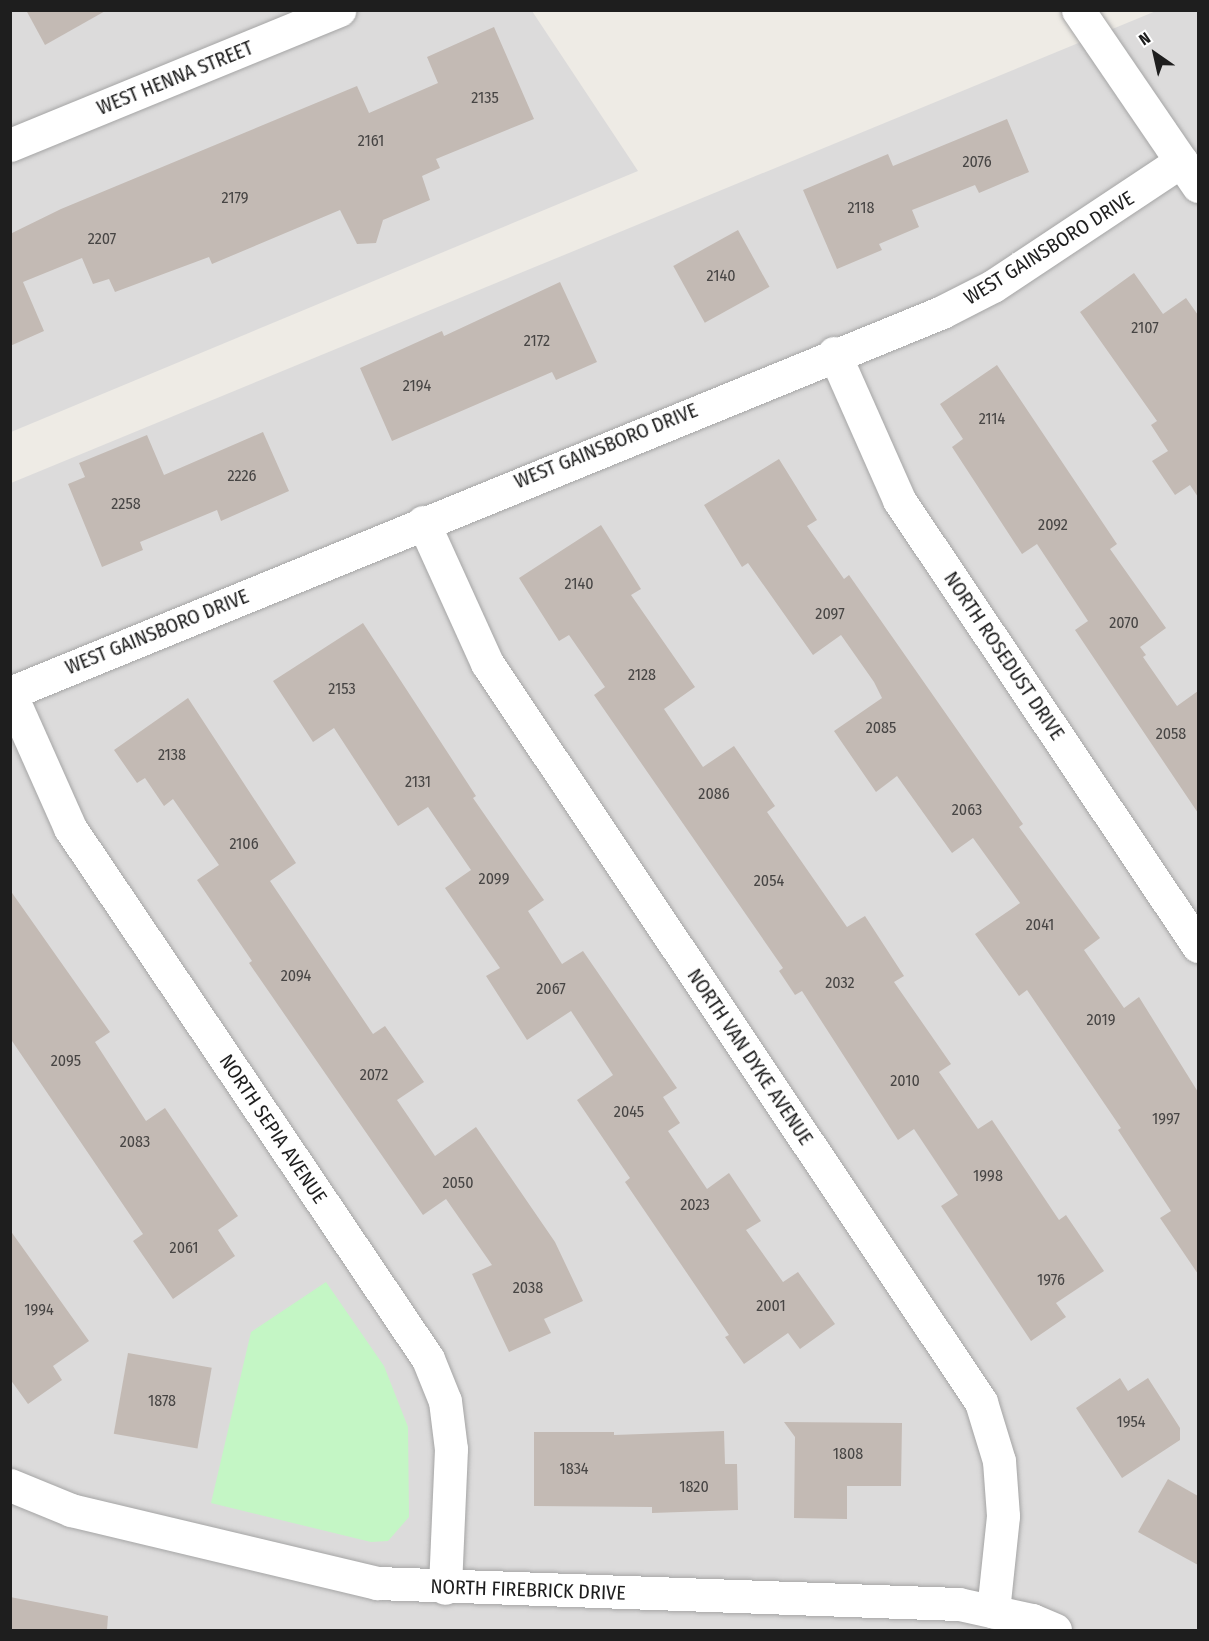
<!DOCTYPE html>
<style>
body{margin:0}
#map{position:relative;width:1209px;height:1641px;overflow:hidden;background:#eeebe5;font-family:"Fira Sans Condensed",sans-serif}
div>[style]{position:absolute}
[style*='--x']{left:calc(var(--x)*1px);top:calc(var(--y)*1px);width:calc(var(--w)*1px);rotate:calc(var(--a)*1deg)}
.residential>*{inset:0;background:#dcdbdb}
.park>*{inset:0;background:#c4f6c5}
.building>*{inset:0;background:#c3bab4;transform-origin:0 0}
.roads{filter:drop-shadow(0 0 2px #a5a5a5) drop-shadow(0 0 2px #a5a5a5)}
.minor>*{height:33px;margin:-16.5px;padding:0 16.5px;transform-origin:16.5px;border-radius:16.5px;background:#fff}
span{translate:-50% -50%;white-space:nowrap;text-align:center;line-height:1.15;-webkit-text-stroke:5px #fff;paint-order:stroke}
.number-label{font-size:16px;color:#474544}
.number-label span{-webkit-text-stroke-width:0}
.street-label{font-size:20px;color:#1e1e1e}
.frame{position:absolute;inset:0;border:12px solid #1e1e1e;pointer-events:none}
.north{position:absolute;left:1125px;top:24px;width:60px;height:60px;-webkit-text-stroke:4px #fff;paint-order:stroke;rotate:326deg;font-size:16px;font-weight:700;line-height:24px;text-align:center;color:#1e1e1e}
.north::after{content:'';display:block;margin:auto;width:21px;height:27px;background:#1e1e1e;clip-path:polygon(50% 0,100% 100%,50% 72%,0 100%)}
</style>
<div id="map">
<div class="residential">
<i style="clip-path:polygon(11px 11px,532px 11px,638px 171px,11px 432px)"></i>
<i style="clip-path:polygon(1156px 11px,1198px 11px,1198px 1630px,11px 1630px,11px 483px)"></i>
</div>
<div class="park">
<i style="clip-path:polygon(326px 1282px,384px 1366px,408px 1427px,409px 1517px,388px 1541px,371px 1542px,211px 1503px,251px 1332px)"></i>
</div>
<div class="building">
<i style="clip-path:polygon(26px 10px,107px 10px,45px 45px)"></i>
<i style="clip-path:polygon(494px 27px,534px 119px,436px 159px,440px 168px,422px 176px,430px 200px,383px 220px,376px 243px,357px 244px,340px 210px,212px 264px,209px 257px,115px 292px,109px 279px,93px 284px,82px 258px,23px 282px,44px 331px,10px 346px,10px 234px,61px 209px,357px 86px,369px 113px,438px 83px,427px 57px)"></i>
<i style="clip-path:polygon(1007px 119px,1029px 172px,979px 193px,975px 185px,912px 210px,919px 227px,879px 244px,882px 250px,837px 269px,803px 190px,888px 154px,893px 166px)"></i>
<i style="left:738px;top:230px;width:65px;height:74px;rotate:61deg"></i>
<i style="clip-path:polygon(1134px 273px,1163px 314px,1186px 298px,1198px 315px,1198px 497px,1190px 485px,1175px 495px,1152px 461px,1168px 451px,1151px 425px,1157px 421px,1080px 312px)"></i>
<i style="clip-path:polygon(560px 282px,597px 362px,556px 380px,552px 372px,392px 441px,360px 368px,442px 331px,444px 336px)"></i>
<i style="clip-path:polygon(997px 365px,1117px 544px,1110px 549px,1166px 628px,1140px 647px,1146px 655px,1143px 657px,1177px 706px,1198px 691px,1198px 813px,1075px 630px,1088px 621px,1037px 544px,1022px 554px,952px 447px,963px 439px,940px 404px)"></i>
<i style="clip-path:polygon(263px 432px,289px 491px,221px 521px,217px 510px,140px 542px,143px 550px,102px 567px,68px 484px,85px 477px,79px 463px,147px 435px,164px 475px)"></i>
<i style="clip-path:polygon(779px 459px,817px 520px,807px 526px,844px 579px,849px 575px,1023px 824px,1019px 827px,1100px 938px,1084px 950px,1124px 1008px,1139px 997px,1198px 1092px,1198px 1274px,1160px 1218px,1171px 1211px,1118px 1130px,1121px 1128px,1027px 990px,1019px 996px,975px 934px,1020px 903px,973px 838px,952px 853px,897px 776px,876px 792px,834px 731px,882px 698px,874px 682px,841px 635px,813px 655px,748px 563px,742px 567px,704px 505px)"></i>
<i style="clip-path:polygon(601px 525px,641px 589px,631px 595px,695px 687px,664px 709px,703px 767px,734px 746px,775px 806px,767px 812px,847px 927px,865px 916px,904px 976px,894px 982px,951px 1064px,939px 1072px,978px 1129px,992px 1120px,1059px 1220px,1066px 1215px,1104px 1271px,1056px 1303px,1066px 1317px,1031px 1341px,941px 1206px,958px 1195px,914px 1129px,898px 1140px,802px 991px,795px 995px,779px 971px,783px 968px,594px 695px,605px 687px,569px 635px,559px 641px,519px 578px)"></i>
<i style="clip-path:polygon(363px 623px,476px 796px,473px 798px,544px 900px,528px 911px,562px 964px,583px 951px,677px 1088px,663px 1097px,680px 1123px,668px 1131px,707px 1189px,729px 1173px,761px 1221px,746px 1230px,783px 1282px,798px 1272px,835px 1324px,800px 1349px,788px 1333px,744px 1364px,725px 1337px,729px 1335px,625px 1182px,630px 1178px,577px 1100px,613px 1075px,571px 1011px,527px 1040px,486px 976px,500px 968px,445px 888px,471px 870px,428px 807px,398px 826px,334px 728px,313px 742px,273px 681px)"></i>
<i style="clip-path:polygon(188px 698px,296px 863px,270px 881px,373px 1034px,385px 1026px,424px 1082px,397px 1100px,435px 1156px,476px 1127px,555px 1242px,583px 1301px,544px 1319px,551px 1333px,509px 1352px,472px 1274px,492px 1265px,446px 1199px,423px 1215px,249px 963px,252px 961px,197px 880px,219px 865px,173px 799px,164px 806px,145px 778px,137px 783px,114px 750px)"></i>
<i style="clip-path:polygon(10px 890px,110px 1032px,95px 1042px,146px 1121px,165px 1108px,238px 1216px,218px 1230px,235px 1256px,173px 1299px,133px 1241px,143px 1234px,10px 1038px)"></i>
<i style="clip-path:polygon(10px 1230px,89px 1341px,53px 1366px,62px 1380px,28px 1404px,10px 1379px)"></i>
<i style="left:128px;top:1353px;width:85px;height:82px;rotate:10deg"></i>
<i style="clip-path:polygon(1120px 1378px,1128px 1391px,1148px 1378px,1180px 1428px,1180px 1440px,1122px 1478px,1076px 1408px)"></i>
<i style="clip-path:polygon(784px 1422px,902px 1423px,901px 1486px,847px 1486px,847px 1519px,794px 1518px,795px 1437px)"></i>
<i style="clip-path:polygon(724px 1431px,725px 1464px,737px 1464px,738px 1510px,652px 1513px,652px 1507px,534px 1506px,534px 1432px,614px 1432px,614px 1435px)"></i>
<i style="clip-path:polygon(1168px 1479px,1198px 1496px,1198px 1565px,1138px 1532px)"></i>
<i style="clip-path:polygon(10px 1597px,108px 1616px,107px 1630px,10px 1630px)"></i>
</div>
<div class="roads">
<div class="minor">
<i style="--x:1078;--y:10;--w:213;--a:55.7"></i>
<i style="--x:10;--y:145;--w:356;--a:-22.3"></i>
<i style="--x:834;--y:353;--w:161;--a:66.1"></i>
<i style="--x:899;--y:500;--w:537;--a:56.16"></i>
<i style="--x:423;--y:522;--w:155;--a:65.6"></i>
<i style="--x:487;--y:663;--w:889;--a:56.24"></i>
<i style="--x:981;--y:1402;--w:62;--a:73"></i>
<i style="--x:999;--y:1461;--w:55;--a:85.8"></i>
<i style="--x:1003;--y:1516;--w:96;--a:96"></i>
<i style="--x:10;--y:693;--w:1007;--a:-22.23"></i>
<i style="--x:942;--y:312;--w:57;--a:-27"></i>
<i style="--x:993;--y:286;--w:226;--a:-33.6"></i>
<i style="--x:10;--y:693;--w:148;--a:66"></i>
<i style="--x:70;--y:828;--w:640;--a:56.01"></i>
<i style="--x:428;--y:1359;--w:45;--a:68"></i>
<i style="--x:445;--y:1401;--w:48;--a:82.9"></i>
<i style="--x:451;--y:1449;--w:139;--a:92.5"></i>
<i style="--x:10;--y:1485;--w:66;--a:22.3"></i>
<i style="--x:71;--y:1510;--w:315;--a:13.4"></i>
<i style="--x:377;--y:1583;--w:582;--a:2.07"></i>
<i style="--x:959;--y:1604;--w:75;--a:12.4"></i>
<i style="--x:1032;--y:1620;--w:25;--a:23"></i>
</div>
</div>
<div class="number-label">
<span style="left:485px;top:98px">2135</span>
<span style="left:371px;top:141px">2161</span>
<span style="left:977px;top:162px">2076</span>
<span style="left:235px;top:198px">2179</span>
<span style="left:861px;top:208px">2118</span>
<span style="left:102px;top:239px">2207</span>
<span style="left:721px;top:276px">2140</span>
<span style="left:1145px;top:328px">2107</span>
<span style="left:537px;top:341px">2172</span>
<span style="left:417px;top:386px">2194</span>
<span style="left:992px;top:419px">2114</span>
<span style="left:242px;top:476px">2226</span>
<span style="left:126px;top:504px">2258</span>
<span style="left:1053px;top:525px">2092</span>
<span style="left:579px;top:584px">2140</span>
<span style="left:830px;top:614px">2097</span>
<span style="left:1124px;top:623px">2070</span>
<span style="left:642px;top:675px">2128</span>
<span style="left:342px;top:689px">2153</span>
<span style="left:881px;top:728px">2085</span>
<span style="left:1171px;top:734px">2058</span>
<span style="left:172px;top:755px">2138</span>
<span style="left:418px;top:782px">2131</span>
<span style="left:714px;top:794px">2086</span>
<span style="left:967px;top:810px">2063</span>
<span style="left:244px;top:844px">2106</span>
<span style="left:494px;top:879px">2099</span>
<span style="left:769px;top:881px">2054</span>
<span style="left:1040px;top:925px">2041</span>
<span style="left:296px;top:976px">2094</span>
<span style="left:840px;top:983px">2032</span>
<span style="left:551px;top:989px">2067</span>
<span style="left:1101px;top:1020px">2019</span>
<span style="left:66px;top:1061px">2095</span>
<span style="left:374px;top:1075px">2072</span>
<span style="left:905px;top:1081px">2010</span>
<span style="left:629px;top:1112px">2045</span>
<span style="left:1166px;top:1119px">1997</span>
<span style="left:135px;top:1142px">2083</span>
<span style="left:988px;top:1176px">1998</span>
<span style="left:458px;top:1183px">2050</span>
<span style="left:695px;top:1205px">2023</span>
<span style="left:184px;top:1248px">2061</span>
<span style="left:1051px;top:1280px">1976</span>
<span style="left:528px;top:1288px">2038</span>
<span style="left:771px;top:1306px">2001</span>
<span style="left:39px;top:1310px">1994</span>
<span style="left:162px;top:1401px">1878</span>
<span style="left:1131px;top:1422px">1954</span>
<span style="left:848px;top:1454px">1808</span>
<span style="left:574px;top:1469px">1834</span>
<span style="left:694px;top:1487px">1820</span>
</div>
<div class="street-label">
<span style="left:175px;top:78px;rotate:-22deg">WEST HENNA STREET</span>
<span style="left:1049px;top:248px;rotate:-32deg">WEST GAINSBORO DRIVE</span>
<span style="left:606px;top:446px;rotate:-22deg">WEST GAINSBORO DRIVE</span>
<span style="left:157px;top:632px;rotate:-22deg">WEST GAINSBORO DRIVE</span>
<span style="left:1004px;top:656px;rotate:56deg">NORTH ROSEDUST DRIVE</span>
<span style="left:750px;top:1057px;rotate:56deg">NORTH VAN DYKE AVENUE</span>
<span style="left:273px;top:1129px;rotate:56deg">NORTH SEPIA AVENUE</span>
<span style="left:528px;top:1590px;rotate:2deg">NORTH FIREBRICK DRIVE</span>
</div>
<div class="frame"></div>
<div class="north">N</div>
</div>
